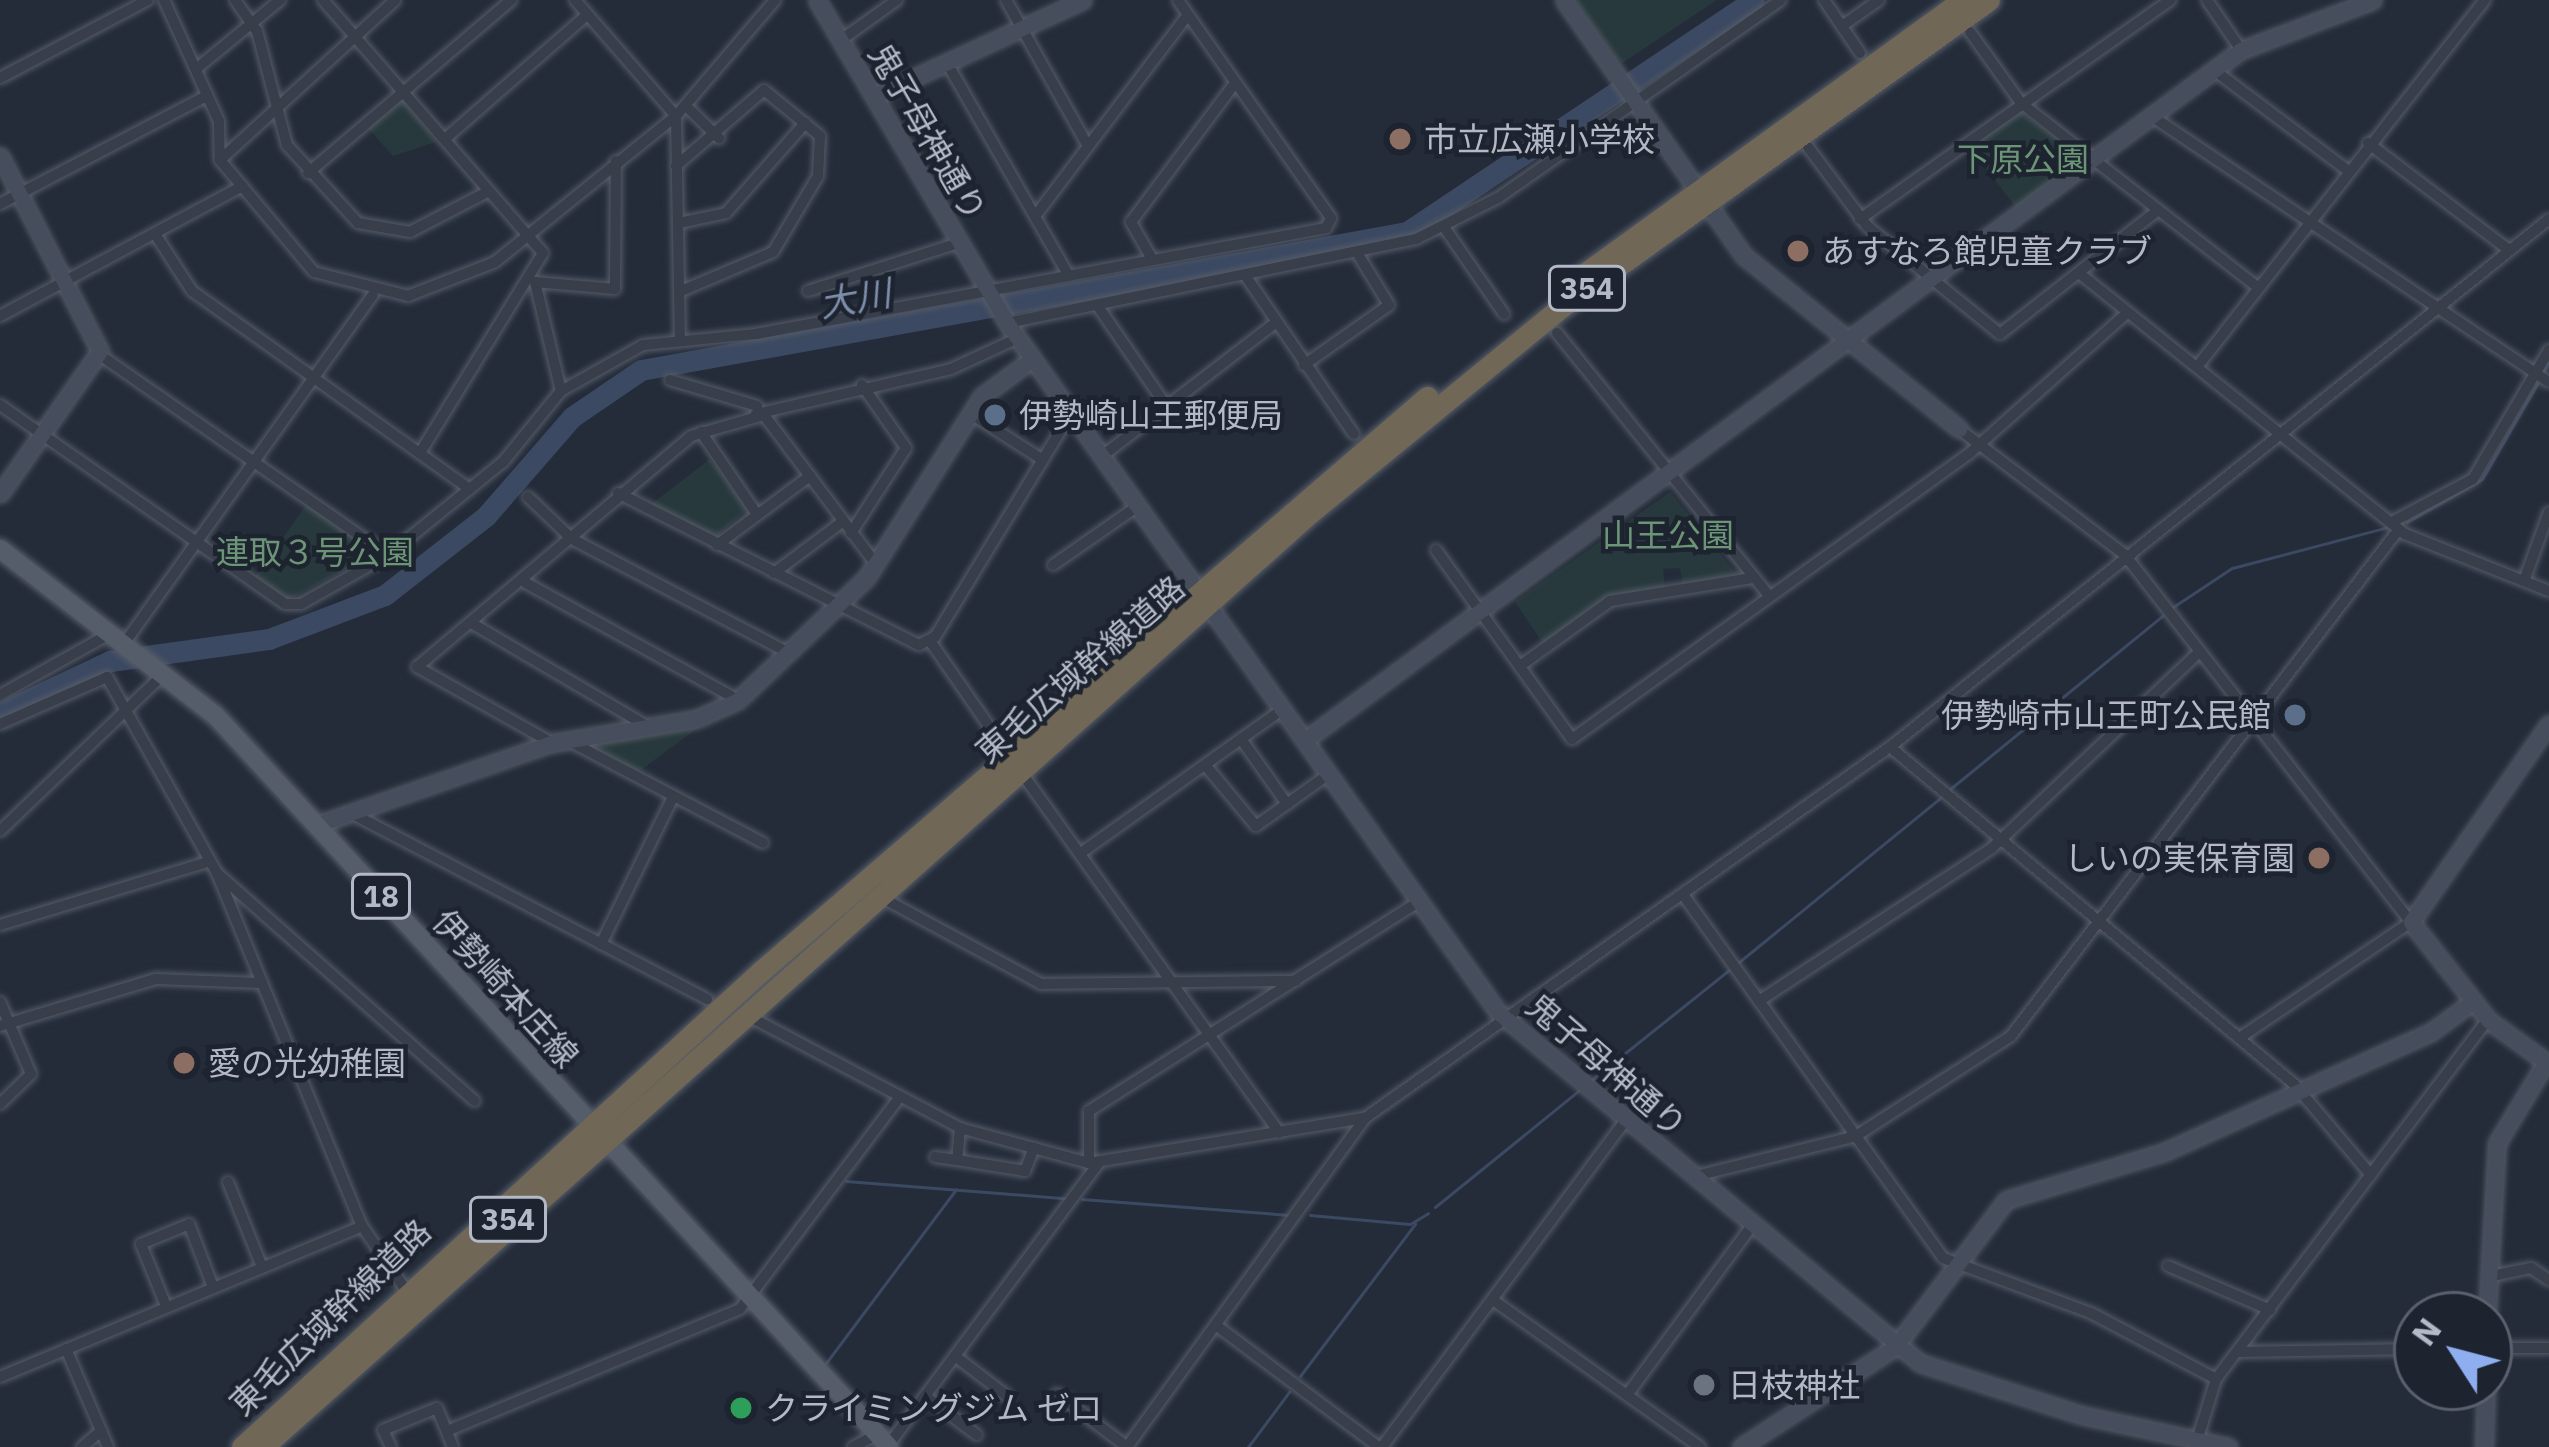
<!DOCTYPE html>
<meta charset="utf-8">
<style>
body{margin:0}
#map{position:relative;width:2549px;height:1447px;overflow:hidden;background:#242c3a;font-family:"IBM Plex Sans","Noto Sans JP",sans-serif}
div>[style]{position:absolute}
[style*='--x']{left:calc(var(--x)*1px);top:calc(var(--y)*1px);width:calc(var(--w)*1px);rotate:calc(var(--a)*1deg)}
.green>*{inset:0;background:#27393c}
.stream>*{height:3px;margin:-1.5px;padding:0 1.5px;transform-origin:1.5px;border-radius:1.5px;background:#3b4962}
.river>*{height:21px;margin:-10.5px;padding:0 10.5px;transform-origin:10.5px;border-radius:10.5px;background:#3b4962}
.roads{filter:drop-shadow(0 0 3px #565c68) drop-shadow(0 0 3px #565c68)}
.street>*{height:10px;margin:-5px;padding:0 5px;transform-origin:5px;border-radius:5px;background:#383e4a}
.secondary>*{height:15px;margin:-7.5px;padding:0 7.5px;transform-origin:7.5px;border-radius:7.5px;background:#464d5d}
.primary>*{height:18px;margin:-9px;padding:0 9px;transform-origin:9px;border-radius:9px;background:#565d6a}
.highway>*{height:21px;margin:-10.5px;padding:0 10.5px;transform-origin:10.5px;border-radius:10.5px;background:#706756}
.dots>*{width:33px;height:33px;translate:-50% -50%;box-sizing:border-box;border:6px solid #1d232f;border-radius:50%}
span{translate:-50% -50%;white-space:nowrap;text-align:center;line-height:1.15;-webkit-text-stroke:9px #1d232f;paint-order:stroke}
.shield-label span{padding:3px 9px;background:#1d232f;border:3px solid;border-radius:9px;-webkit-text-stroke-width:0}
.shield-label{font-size:30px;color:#b3b9c6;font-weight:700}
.street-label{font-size:33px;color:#b3b9c6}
.poi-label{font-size:33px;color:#b3b9c6}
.left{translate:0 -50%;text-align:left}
.right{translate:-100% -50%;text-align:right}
.park-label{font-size:33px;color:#6c9578}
.water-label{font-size:36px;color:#7d8eab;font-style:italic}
.north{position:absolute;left:2393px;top:1291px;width:120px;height:120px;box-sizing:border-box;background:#1d232f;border:3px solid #595f6b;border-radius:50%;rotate:306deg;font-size:33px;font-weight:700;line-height:48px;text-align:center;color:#b3b9c6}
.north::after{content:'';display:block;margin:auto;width:42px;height:54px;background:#8eaef0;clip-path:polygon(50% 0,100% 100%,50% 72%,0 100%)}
</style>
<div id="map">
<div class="green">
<i style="clip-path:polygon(1576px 0,1717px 0,1621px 64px)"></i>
<i style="clip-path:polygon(403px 100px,436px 142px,393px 156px,367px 127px)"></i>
<i style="clip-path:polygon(2019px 111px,2080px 155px,2017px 209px,1969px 146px)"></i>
<i style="clip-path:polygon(710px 459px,747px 509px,716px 537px,649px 506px)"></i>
<i style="clip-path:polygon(1670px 492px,1738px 576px,1683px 585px,1680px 568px,1663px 569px,1665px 588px,1610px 598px,1544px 645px,1515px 602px)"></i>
<i style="clip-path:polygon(307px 504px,377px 553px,286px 601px,254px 578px)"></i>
<i style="clip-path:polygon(699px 727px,637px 773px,581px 743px)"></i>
</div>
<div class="stream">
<i style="--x:2544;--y:371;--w:9;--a:-58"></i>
<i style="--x:2407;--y:522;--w:86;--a:-29.8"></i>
<i style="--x:2482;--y:479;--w:110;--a:-59.9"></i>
<i style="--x:2173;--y:607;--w:71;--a:-33.5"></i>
<i style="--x:2232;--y:568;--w:161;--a:-14.7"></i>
<i style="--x:1950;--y:789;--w:274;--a:-39.2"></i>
<i style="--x:1739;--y:962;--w:259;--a:-39.2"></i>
<i style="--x:1590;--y:1081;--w:178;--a:-38.6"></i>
<i style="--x:846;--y:1181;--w:219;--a:4.5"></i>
<i style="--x:1082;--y:1199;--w:208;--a:4.4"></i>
<i style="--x:1435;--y:1207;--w:184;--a:-39"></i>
<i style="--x:1310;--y:1215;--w:100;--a:5.1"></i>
<i style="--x:1410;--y:1224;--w:21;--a:-31"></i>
<i style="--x:826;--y:1363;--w:217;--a:-53.2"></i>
<i style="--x:1300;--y:1376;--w:191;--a:-52.9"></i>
<i style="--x:1248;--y:1447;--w:69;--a:-53.3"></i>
</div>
<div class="river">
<i style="--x:0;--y:713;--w:122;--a:-25.3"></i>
<i style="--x:110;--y:661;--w:161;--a:-7.9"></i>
<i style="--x:269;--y:639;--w:124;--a:-20.8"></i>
<i style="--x:385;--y:595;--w:128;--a:-38"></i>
<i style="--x:486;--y:516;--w:131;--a:-49"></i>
<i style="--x:572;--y:417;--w:83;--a:-34.3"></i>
<i style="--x:641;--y:370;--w:778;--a:-10.21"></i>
<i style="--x:1407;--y:232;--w:417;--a:-33.8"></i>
</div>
<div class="roads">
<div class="street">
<i style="--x:164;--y:0;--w:133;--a:65.6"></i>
<i style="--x:219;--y:121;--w:39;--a:89"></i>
<i style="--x:220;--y:160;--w:146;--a:50"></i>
<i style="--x:314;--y:272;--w:97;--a:14.3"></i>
<i style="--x:408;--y:296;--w:93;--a:-21.3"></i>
<i style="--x:495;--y:262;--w:233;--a:-38.9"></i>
<i style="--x:676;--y:116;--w:153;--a:-49.5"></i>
<i style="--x:235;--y:0;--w:38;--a:55"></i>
<i style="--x:257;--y:31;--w:118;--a:75.3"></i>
<i style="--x:287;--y:145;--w:105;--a:47.7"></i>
<i style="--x:358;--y:223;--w:53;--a:9.8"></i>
<i style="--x:410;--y:232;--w:89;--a:-27.4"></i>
<i style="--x:323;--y:0;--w:335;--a:49"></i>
<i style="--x:543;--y:253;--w:235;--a:121.6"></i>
<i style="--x:575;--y:0;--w:154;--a:49"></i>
<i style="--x:676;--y:116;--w:222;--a:89"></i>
<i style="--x:1006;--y:0;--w:167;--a:60.7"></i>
<i style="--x:1824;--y:0;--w:64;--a:55.8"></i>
<i style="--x:2207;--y:0;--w:60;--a:55.8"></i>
<i style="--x:1842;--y:26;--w:45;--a:-35.1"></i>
<i style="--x:1970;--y:32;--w:87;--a:54.3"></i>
<i style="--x:2021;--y:103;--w:296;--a:37.9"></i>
<i style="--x:841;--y:40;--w:69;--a:-35.5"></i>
<i style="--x:947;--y:63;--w:243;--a:60.2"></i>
<i style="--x:196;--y:69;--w:109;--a:-39.4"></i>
<i style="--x:2214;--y:70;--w:166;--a:36.9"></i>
<i style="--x:0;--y:78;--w:167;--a:-27.8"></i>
<i style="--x:687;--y:107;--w:45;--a:44.1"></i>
<i style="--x:2153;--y:117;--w:476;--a:33.8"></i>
<i style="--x:446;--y:138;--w:187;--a:-41.1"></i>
<i style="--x:2368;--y:143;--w:177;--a:37.2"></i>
<i style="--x:1808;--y:147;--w:99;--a:53.2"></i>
<i style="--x:1867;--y:226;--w:171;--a:39.1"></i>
<i style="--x:2000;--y:334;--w:201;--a:-38.1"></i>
<i style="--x:220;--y:160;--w:237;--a:-42.4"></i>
<i style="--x:676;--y:166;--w:116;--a:-40.8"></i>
<i style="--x:764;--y:90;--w:72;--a:39.4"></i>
<i style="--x:820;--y:136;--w:40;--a:92.9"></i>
<i style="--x:818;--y:176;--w:88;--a:120.6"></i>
<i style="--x:773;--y:252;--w:100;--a:157"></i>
<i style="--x:308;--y:173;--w:267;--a:-40.4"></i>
<i style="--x:0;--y:204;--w:233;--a:-27.6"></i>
<i style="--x:1036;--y:215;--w:251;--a:-52.8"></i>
<i style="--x:1860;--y:219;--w:380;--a:-35.2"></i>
<i style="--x:679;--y:223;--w:48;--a:-12"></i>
<i style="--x:726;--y:213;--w:120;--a:-48.7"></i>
<i style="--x:1444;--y:227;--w:106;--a:55.4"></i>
<i style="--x:155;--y:234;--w:68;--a:57"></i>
<i style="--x:192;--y:291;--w:341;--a:35.5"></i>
<i style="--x:1152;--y:259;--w:43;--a:-119.6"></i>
<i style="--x:1131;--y:222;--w:174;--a:-53.2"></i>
<i style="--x:2079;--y:273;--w:418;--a:38.7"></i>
<i style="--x:2405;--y:534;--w:155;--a:21.6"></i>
<i style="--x:1247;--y:278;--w:189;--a:55.6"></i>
<i style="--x:808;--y:291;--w:157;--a:-17.7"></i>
<i style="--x:1097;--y:305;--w:116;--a:55.5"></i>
<i style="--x:0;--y:316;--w:275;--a:-28.2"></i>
<i style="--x:1007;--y:323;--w:418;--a:-11.6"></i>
<i style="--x:1416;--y:239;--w:92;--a:-26.6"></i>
<i style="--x:1498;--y:198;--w:345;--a:-35"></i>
<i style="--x:1557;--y:333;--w:338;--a:51.1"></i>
<i style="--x:100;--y:355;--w:351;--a:34.8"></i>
<i style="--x:1304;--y:365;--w:104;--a:-35.2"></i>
<i style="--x:1389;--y:305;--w:57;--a:-121.5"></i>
<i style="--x:2197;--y:367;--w:467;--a:-51.9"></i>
<i style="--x:670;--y:380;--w:91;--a:16.6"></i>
<i style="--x:561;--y:391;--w:112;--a:-103.4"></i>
<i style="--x:535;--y:282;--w:80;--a:5"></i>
<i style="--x:615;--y:289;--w:128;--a:-89.6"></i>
<i style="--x:0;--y:405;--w:348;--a:34.9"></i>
<i style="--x:285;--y:604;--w:16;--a:0"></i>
<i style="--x:301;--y:604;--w:100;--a:-29.4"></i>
<i style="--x:388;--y:555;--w:148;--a:-39"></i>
<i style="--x:503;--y:462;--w:92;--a:-50.8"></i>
<i style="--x:561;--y:391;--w:94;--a:-29.3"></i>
<i style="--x:643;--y:345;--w:114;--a:-5.6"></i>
<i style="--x:756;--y:334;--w:580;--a:-10.53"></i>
<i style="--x:1326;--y:228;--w:11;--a:-63"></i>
<i style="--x:1331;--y:218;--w:266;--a:-125.1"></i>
<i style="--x:756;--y:414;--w:200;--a:-13"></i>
<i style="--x:951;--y:369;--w:74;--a:-24.8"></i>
<i style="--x:971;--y:414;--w:85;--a:32.6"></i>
<i style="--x:1959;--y:429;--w:208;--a:37.2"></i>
<i style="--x:2125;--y:555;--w:465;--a:52.1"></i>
<i style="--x:2411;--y:922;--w:205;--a:145.9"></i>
<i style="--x:701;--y:432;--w:98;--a:55.8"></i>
<i style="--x:1101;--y:457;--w:218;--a:-37.6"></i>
<i style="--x:618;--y:493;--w:337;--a:26.8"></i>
<i style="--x:919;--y:645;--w:18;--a:-27"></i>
<i style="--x:935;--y:637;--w:260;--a:-58.7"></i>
<i style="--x:528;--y:497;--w:61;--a:43.7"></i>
<i style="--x:572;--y:539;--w:247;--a:27.7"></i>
<i style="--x:2394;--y:521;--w:89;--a:-28"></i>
<i style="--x:2473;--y:479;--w:150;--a:-59.5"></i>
<i style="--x:851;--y:533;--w:101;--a:-57.1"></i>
<i style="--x:906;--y:448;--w:77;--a:-124.9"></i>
<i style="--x:717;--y:545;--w:116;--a:-36.6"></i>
<i style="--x:1436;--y:550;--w:233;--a:54.3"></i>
<i style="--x:1572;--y:739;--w:491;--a:-35.7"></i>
<i style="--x:1971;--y:452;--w:209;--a:-41.7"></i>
<i style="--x:1053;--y:565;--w:103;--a:-34.8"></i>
<i style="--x:774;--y:573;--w:85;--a:-36.9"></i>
<i style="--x:2524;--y:581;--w:73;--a:-70.1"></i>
<i style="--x:526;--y:583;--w:242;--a:28.9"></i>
<i style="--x:473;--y:624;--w:202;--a:30.4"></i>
<i style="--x:126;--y:641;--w:425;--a:-54.5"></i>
<i style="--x:930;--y:641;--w:111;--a:55.3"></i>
<i style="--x:1520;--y:666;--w:111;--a:-35.8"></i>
<i style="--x:1610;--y:601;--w:144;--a:-9.2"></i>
<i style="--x:0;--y:695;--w:127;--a:-29.2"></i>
<i style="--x:0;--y:724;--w:117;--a:-23.7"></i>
<i style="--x:107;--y:677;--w:225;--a:60.7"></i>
<i style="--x:217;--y:873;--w:344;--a:41.5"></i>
<i style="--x:1241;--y:739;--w:80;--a:54.7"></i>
<i style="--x:569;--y:741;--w:219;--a:27.7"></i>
<i style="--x:552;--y:743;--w:155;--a:-150.6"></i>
<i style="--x:417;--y:667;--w:358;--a:-40.1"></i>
<i style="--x:691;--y:436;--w:76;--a:-16"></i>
<i style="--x:764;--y:415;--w:186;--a:53.1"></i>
<i style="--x:1890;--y:747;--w:526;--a:39.83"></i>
<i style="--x:2294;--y:1084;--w:119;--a:49.8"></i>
<i style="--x:1206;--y:766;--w:78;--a:50.2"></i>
<i style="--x:1256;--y:826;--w:90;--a:-35.5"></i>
<i style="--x:1026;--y:779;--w:435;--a:54.4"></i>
<i style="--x:349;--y:812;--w:404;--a:27.6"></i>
<i style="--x:0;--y:831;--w:227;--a:-43.8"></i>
<i style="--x:1081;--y:853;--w:248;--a:-35.5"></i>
<i style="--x:217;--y:873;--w:382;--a:67.7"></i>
<i style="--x:362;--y:1226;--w:85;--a:55.6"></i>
<i style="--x:879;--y:896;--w:184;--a:28.5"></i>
<i style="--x:1041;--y:984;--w:255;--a:-0.7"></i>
<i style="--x:1684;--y:896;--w:445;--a:54.4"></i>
<i style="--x:1943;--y:1258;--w:158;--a:20.4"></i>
<i style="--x:2091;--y:1313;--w:141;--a:27.8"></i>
<i style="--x:0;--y:925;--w:217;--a:-16.9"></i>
<i style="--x:601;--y:944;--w:164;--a:-63.9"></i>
<i style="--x:1759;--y:1001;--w:279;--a:-33.3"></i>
<i style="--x:1992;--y:848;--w:285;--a:-43.4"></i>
<i style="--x:0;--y:1002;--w:78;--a:66.7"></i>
<i style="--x:31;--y:1074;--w:43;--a:135.9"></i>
<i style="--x:756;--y:1020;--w:231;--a:27.9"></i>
<i style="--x:960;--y:1128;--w:134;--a:15.2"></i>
<i style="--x:1089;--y:1163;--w:280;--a:-9.3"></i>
<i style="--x:1365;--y:1118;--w:643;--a:-35.25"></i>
<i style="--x:1890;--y:747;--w:844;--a:-38.7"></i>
<i style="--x:0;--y:1026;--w:163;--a:-16.8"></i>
<i style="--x:156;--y:979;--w:104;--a:2.2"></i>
<i style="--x:960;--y:1128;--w:32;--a:95"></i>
<i style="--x:957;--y:1160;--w:69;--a:9.2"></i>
<i style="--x:1025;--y:1171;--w:25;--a:-69"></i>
<i style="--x:935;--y:1157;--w:22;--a:8"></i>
<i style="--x:1089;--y:1163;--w:52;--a:-90"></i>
<i style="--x:1089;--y:1111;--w:392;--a:-32.4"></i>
<i style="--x:1692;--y:1177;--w:169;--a:-14"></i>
<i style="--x:1856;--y:1136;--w:184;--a:-32.8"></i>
<i style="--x:2011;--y:1036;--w:638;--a:-52.57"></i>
<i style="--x:228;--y:1182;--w:92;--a:68.2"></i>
<i style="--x:2168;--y:1266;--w:111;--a:23.3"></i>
<i style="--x:2487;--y:1277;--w:45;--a:-11.6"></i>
<i style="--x:2531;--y:1268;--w:22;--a:34"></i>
<i style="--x:1493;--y:1300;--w:254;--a:35.4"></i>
<i style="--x:166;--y:1306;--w:67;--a:-112"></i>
<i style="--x:141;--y:1244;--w:52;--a:-22.6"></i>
<i style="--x:189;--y:1224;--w:67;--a:69.1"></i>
<i style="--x:1217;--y:1326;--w:202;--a:36.8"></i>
<i style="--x:2489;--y:1348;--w:60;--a:0"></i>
<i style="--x:66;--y:1349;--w:107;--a:66.8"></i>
<i style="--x:2238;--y:1352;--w:179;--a:-1"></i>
<i style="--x:955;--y:1356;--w:66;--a:37.6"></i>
<i style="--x:0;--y:1377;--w:392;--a:-22.6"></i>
<i style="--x:1057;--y:1394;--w:88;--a:37.1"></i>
<i style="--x:1627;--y:1395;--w:209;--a:-53.6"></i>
<i style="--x:925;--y:1396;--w:65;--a:36.9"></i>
<i style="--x:447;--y:1431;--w:317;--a:-22.6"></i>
<i style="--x:740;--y:1309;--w:266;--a:-53"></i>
<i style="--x:2196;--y:1444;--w:68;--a:-72.9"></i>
<i style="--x:2216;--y:1379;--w:450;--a:-52.9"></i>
<i style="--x:82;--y:1447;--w:25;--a:-40"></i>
<i style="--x:391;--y:1447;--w:19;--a:-115"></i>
<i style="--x:383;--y:1430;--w:58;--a:-22.2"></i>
<i style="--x:437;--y:1408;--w:42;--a:67.7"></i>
<i style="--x:853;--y:1447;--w:27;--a:-28"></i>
<i style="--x:887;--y:1447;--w:353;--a:-53.3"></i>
<i style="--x:1127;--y:1447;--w:406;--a:-54.1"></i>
<i style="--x:1382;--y:1447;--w:407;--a:-53.3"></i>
</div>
<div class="secondary">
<i style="--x:817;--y:0;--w:375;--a:59.5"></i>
<i style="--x:1007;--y:323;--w:846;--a:54.53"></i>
<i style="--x:1498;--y:1012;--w:549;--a:39.75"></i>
<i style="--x:1920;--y:1363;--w:169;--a:17.9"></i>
<i style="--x:2081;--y:1415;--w:151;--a:12.2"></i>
<i style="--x:1564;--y:0;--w:313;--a:54.9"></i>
<i style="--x:1744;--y:256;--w:276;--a:38.8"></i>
<i style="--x:874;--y:96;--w:230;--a:-24.7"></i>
<i style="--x:0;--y:156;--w:219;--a:62.9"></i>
<i style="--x:100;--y:351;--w:174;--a:125"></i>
<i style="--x:2549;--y:724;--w:241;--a:124.9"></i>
<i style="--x:2411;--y:922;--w:125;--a:51.8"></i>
<i style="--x:2488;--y:1020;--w:75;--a:35.8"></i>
<i style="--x:1305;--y:740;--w:1163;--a:-36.4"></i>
<i style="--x:2241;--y:50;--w:141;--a:-20.7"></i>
<i style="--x:316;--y:825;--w:250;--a:-19.2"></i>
<i style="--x:552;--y:743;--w:146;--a:-9.5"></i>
<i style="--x:696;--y:719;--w:46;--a:-24.3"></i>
<i style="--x:738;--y:700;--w:178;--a:-43.6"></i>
<i style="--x:867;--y:577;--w:214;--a:-57.6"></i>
<i style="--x:982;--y:396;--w:62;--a:-36.5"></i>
<i style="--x:2487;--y:1315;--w:172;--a:-86.7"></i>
<i style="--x:2497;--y:1143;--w:95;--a:-58.8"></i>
<i style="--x:1741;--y:1447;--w:184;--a:-33"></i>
<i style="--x:1895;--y:1347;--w:184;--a:-52.9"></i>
<i style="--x:2006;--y:1200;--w:165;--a:-16.9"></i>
<i style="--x:2164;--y:1152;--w:293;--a:-24.2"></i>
<i style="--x:2431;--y:1032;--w:51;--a:-36.2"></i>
<i style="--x:2484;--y:1447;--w:60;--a:-88.1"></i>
</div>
<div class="primary">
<i style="--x:0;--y:549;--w:272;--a:37.7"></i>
<i style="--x:215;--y:715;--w:995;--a:47.36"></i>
</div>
<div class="highway">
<i style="--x:1569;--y:285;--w:485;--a:-35.9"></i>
<i style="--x:242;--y:1447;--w:703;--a:-42.52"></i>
<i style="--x:760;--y:972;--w:881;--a:-40.76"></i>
<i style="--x:263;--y:1447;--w:1404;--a:-41.74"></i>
<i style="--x:1311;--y:512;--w:327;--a:-39.3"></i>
<i style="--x:1564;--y:305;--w:523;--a:-35.67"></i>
</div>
</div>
<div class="dots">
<i style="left:1400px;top:139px;background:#8d6e63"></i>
<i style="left:1798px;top:251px;background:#8d6e63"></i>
<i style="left:995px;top:415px;background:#5c6f8a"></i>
<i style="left:2295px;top:715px;background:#5c6f8a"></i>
<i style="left:2319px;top:858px;background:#8d6e63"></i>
<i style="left:184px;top:1063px;background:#8d6e63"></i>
<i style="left:1704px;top:1385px;background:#6b7280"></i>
<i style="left:741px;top:1408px;background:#2e9e5b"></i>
</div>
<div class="shield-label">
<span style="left:1587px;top:288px">354</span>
<span style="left:381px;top:896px">18</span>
<span style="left:508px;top:1219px">354</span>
</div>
<div class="street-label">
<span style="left:928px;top:132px;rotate:60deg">鬼子母神通り</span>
<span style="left:1080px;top:669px;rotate:-41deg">東毛広域幹線道路</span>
<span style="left:506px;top:988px;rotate:48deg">伊勢崎本庄線</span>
<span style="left:1607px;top:1065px;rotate:41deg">鬼子母神通り</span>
<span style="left:330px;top:1317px;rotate:-44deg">東毛広域幹線道路</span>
</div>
<div class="poi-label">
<span class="left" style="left:1424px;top:139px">市立広瀬小学校</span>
<span class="left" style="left:1822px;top:251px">あすなろ館児童クラブ</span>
<span class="left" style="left:1019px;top:415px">伊勢崎山王郵便局</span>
<span class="right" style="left:2271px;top:715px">伊勢崎市山王町公民館</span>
<span class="right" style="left:2295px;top:858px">しいの実保育園</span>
<span class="left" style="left:208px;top:1063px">愛の光幼稚園</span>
<span class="left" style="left:1728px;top:1385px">日枝神社</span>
<span class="left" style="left:765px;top:1408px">クライミングジム ゼロ</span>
</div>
<div class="park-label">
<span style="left:2023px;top:159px">下原公園</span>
<span style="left:1668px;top:535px">山王公園</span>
<span style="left:315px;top:552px">連取３号公園</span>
</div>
<div class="water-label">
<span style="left:855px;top:298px;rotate:-10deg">大川</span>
</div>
<div class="north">N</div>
</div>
